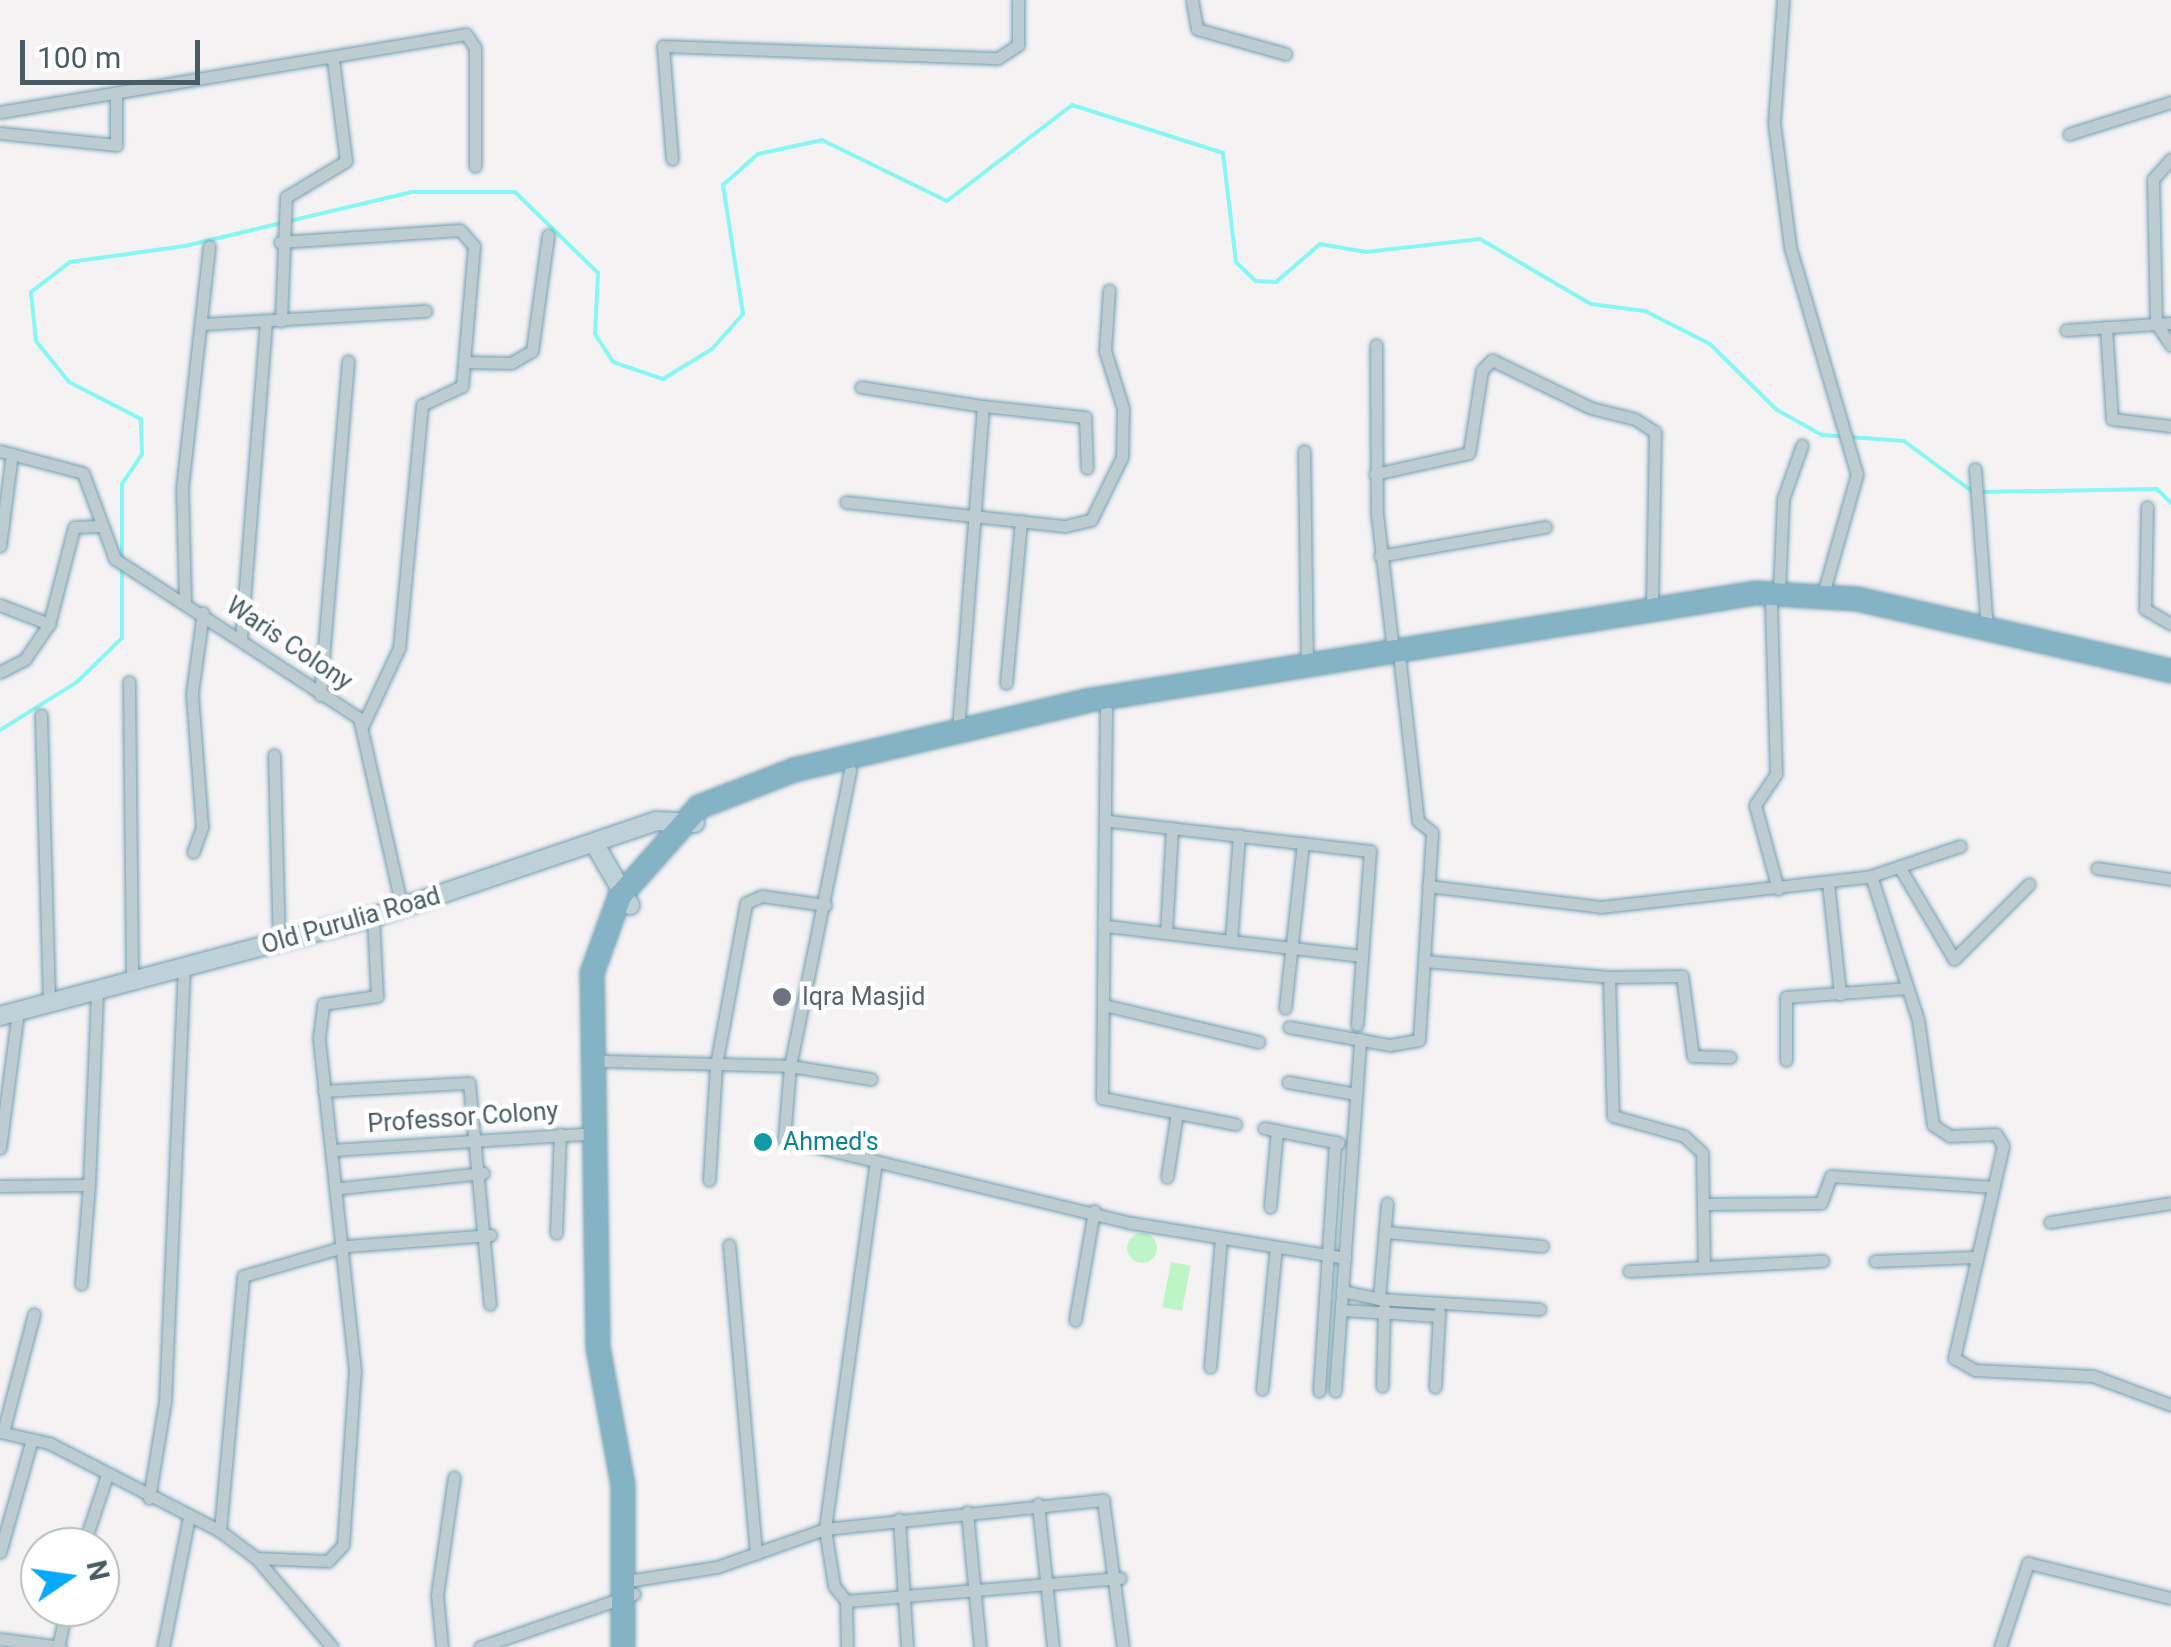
<!DOCTYPE html>
<style>
body{margin:0}
#map{position:relative;width:2171px;height:1647px;overflow:hidden;background:#f5f2f3;font-family:Roboto,sans-serif}
div>[style]{position:absolute}
[style*='--x']{left:calc(var(--x)*1px);top:calc(var(--y)*1px);width:calc(var(--w)*1px);rotate:calc(var(--a)*1deg)}
.green>*{inset:0;background:#bef5c6;transform-origin:0 0}
.round{border-radius:50%}
.stream>*{height:4px;margin:-2px;padding:0 2px;transform-origin:2px;border-radius:2px;background:#86f7f4}
.roads{filter:drop-shadow(0 0 2px #709fb2) drop-shadow(0 0 2px #709fb2)}
.street>*{height:11px;margin:-5.5px;padding:0 5.5px;transform-origin:5.5px;border-radius:5.5px;background:#bcccd0}
.secondary>*{height:18px;margin:-9px;padding:0 9px;transform-origin:9px;border-radius:9px;background:#bed0d8}
.highway>*{height:22px;margin:-11px;padding:0 11px;transform-origin:11px;border-radius:11px;background:#85b3c6}
.dots>*{width:28px;height:28px;translate:-50% -50%;box-sizing:border-box;border:5px solid #fff;border-radius:50%}
span{translate:-50% -50%;white-space:nowrap;text-align:center;line-height:1.15;-webkit-text-stroke:9px #fff;paint-order:stroke}
.street-label{font-size:25px;color:#475c63}
.worship-label{font-size:25px;color:#5b616d}
.left{translate:0 -50%;text-align:left}
.culture-label{font-size:25px;color:#0d838f}
.north{position:absolute;left:20px;top:1527px;width:100px;height:100px;box-sizing:border-box;background:#fff;border:2px solid #b5bec1;border-radius:50%;rotate:77deg;font-size:28px;font-weight:700;line-height:40px;text-align:center;color:#475c63}
.north::after{content:'';display:block;margin:auto;width:35px;height:45px;background:#05aafb;clip-path:polygon(50% 0,100% 100%,50% 72%,0 100%)}
.scale{position:absolute;left:20px;top:40px;width:180px;height:45px;box-sizing:border-box;border:5px solid #475c63;border-top:0;padding-left:12px;font-size:30px;line-height:35px;white-space:nowrap;color:#475c63;-webkit-text-stroke:8px #fff;paint-order:stroke}
</style>
<div id="map">
<div class="green">
<i class="round" style="left:1127px;top:1233px;width:30px;height:30px"></i>
<i style="left:1171px;top:1262px;width:20px;height:46px;rotate:11deg"></i>
</div>
<div class="stream">
<i style="--x:1982;--y:492;--w:175;--a:-1"></i>
<i style="--x:2157;--y:489;--w:20;--a:45"></i>
<i style="--x:122;--y:558;--w:74;--a:-90"></i>
<i style="--x:122;--y:484;--w:36;--a:-56"></i>
<i style="--x:142;--y:454;--w:35;--a:-92"></i>
<i style="--x:141;--y:419;--w:81;--a:-152.8"></i>
<i style="--x:69;--y:382;--w:53;--a:-128.8"></i>
<i style="--x:36;--y:341;--w:49;--a:-95.8"></i>
<i style="--x:31;--y:292;--w:49;--a:-37.6"></i>
<i style="--x:70;--y:262;--w:116;--a:-7.9"></i>
<i style="--x:185;--y:246;--w:232;--a:-13.4"></i>
<i style="--x:411;--y:192;--w:104;--a:0"></i>
<i style="--x:515;--y:192;--w:116;--a:44.3"></i>
<i style="--x:598;--y:273;--w:61;--a:92.8"></i>
<i style="--x:595;--y:334;--w:33;--a:57"></i>
<i style="--x:613;--y:362;--w:53;--a:18.8"></i>
<i style="--x:663;--y:379;--w:57;--a:-31.5"></i>
<i style="--x:712;--y:349;--w:47;--a:-48.5"></i>
<i style="--x:743;--y:314;--w:131;--a:-98.8"></i>
<i style="--x:723;--y:185;--w:47;--a:-41.5"></i>
<i style="--x:758;--y:154;--w:66;--a:-12.3"></i>
<i style="--x:822;--y:140;--w:139;--a:26"></i>
<i style="--x:947;--y:201;--w:158;--a:-37.5"></i>
<i style="--x:1072;--y:105;--w:158;--a:17.6"></i>
<i style="--x:1223;--y:153;--w:110;--a:83.2"></i>
<i style="--x:1236;--y:262;--w:28;--a:44"></i>
<i style="--x:1256;--y:281;--w:20;--a:3"></i>
<i style="--x:1276;--y:282;--w:58;--a:-40.8"></i>
<i style="--x:1320;--y:244;--w:47;--a:9.9"></i>
<i style="--x:1366;--y:252;--w:115;--a:-6.5"></i>
<i style="--x:1480;--y:239;--w:129;--a:30.4"></i>
<i style="--x:1591;--y:304;--w:54;--a:7.4"></i>
<i style="--x:1645;--y:311;--w:73;--a:26.9"></i>
<i style="--x:1710;--y:344;--w:94;--a:44.6"></i>
<i style="--x:1777;--y:410;--w:51;--a:29.1"></i>
<i style="--x:1822;--y:435;--w:82;--a:4.2"></i>
<i style="--x:1904;--y:441;--w:86;--a:36.5"></i>
<i style="--x:0;--y:730;--w:91;--a:-31.9"></i>
<i style="--x:77;--y:682;--w:63;--a:-44.4"></i>
<i style="--x:122;--y:638;--w:71;--a:-90"></i>
</div>
<div class="roads">
<div class="street">
<i style="--x:1192;--y:0;--w:29;--a:80"></i>
<i style="--x:1197;--y:29;--w:92;--a:15.7"></i>
<i style="--x:1783;--y:0;--w:123;--a:94.2"></i>
<i style="--x:1774;--y:123;--w:125;--a:82.6"></i>
<i style="--x:1790;--y:247;--w:237;--a:73.6"></i>
<i style="--x:1857;--y:474;--w:125;--a:105.8"></i>
<i style="--x:0;--y:112;--w:472;--a:-9.5"></i>
<i style="--x:466;--y:34;--w:17;--a:57"></i>
<i style="--x:475;--y:48;--w:118;--a:90"></i>
<i style="--x:0;--y:133;--w:117;--a:5.9"></i>
<i style="--x:116;--y:145;--w:46;--a:-90"></i>
<i style="--x:2069;--y:134;--w:107;--a:-17.4"></i>
<i style="--x:672;--y:159;--w:113;--a:-94.6"></i>
<i style="--x:663;--y:46;--w:335;--a:2.1"></i>
<i style="--x:998;--y:58;--w:24;--a:-33"></i>
<i style="--x:1018;--y:45;--w:45;--a:-90"></i>
<i style="--x:2171;--y:159;--w:27;--a:132"></i>
<i style="--x:2153;--y:179;--w:144;--a:88.8"></i>
<i style="--x:2156;--y:323;--w:27;--a:56"></i>
<i style="--x:280;--y:242;--w:180;--a:-3.8"></i>
<i style="--x:460;--y:230;--w:21;--a:49"></i>
<i style="--x:474;--y:246;--w:141;--a:94.9"></i>
<i style="--x:462;--y:386;--w:44;--a:154.6"></i>
<i style="--x:422;--y:405;--w:244;--a:95.4"></i>
<i style="--x:399;--y:648;--w:85;--a:115.1"></i>
<i style="--x:281;--y:321;--w:124;--a:-87.7"></i>
<i style="--x:286;--y:197;--w:70;--a:-31"></i>
<i style="--x:346;--y:161;--w:103;--a:-97.3"></i>
<i style="--x:205;--y:324;--w:221;--a:-3.4"></i>
<i style="--x:2106;--y:327;--w:92;--a:86.3"></i>
<i style="--x:2112;--y:419;--w:59;--a:6.8"></i>
<i style="--x:2066;--y:330;--w:105;--a:-3.8"></i>
<i style="--x:1376;--y:345;--w:169;--a:89.7"></i>
<i style="--x:1377;--y:514;--w:138;--a:83.3"></i>
<i style="--x:464;--y:362;--w:47;--a:1.2"></i>
<i style="--x:511;--y:363;--w:24;--a:-30"></i>
<i style="--x:532;--y:351;--w:117;--a:-82.1"></i>
<i style="--x:861;--y:387;--w:123;--a:8.9"></i>
<i style="--x:983;--y:406;--w:327;--a:94.4"></i>
<i style="--x:983;--y:406;--w:103;--a:6.2"></i>
<i style="--x:1085;--y:417;--w:51;--a:87.8"></i>
<i style="--x:0;--y:451;--w:86;--a:14.8"></i>
<i style="--x:83;--y:473;--w:92;--a:69.6"></i>
<i style="--x:115;--y:559;--w:291;--a:33.1"></i>
<i style="--x:359;--y:718;--w:195;--a:77.2"></i>
<i style="--x:1304;--y:451;--w:215;--a:89.2"></i>
<i style="--x:1975;--y:469;--w:161;--a:85.7"></i>
<i style="--x:1375;--y:474;--w:96;--a:-12.6"></i>
<i style="--x:1469;--y:453;--w:84;--a:-81.1"></i>
<i style="--x:1482;--y:370;--w:14;--a:-45"></i>
<i style="--x:1492;--y:360;--w:110;--a:25.9"></i>
<i style="--x:1591;--y:408;--w:45;--a:14"></i>
<i style="--x:1635;--y:419;--w:24;--a:33"></i>
<i style="--x:1655;--y:432;--w:171;--a:91"></i>
<i style="--x:846;--y:502;--w:220;--a:6.3"></i>
<i style="--x:1065;--y:526;--w:27;--a:-13"></i>
<i style="--x:1091;--y:520;--w:70;--a:-63.8"></i>
<i style="--x:1122;--y:457;--w:49;--a:-88.8"></i>
<i style="--x:1123;--y:408;--w:60;--a:-107.5"></i>
<i style="--x:1105;--y:351;--w:61;--a:-86.2"></i>
<i style="--x:2147;--y:507;--w:102;--a:91.1"></i>
<i style="--x:2145;--y:609;--w:30;--a:30"></i>
<i style="--x:0;--y:546;--w:93;--a:-82.6"></i>
<i style="--x:1380;--y:556;--w:168;--a:-10"></i>
<i style="--x:1779;--y:592;--w:93;--a:-87.5"></i>
<i style="--x:1783;--y:499;--w:57;--a:-70.6"></i>
<i style="--x:185;--y:601;--w:113;--a:-91.5"></i>
<i style="--x:182;--y:488;--w:243;--a:-83.6"></i>
<i style="--x:0;--y:605;--w:53;--a:21.2"></i>
<i style="--x:1771;--y:605;--w:169;--a:88.3"></i>
<i style="--x:1776;--y:774;--w:37;--a:124"></i>
<i style="--x:1755;--y:805;--w:87;--a:74.7"></i>
<i style="--x:241;--y:639;--w:318;--a:-85.5"></i>
<i style="--x:0;--y:672;--w:28;--a:-27"></i>
<i style="--x:25;--y:659;--w:42;--a:-55.6"></i>
<i style="--x:49;--y:624;--w:100;--a:-75.5"></i>
<i style="--x:74;--y:527;--w:26;--a:-2"></i>
<i style="--x:129;--y:682;--w:299;--a:89.4"></i>
<i style="--x:1006;--y:683;--w:163;--a:-84.7"></i>
<i style="--x:320;--y:695;--w:335;--a:-85.2"></i>
<i style="--x:1106;--y:710;--w:388;--a:90.6"></i>
<i style="--x:1102;--y:1098;--w:136;--a:11.1"></i>
<i style="--x:41;--y:715;--w:289;--a:88.4"></i>
<i style="--x:274;--y:755;--w:188;--a:88.5"></i>
<i style="--x:1110;--y:821;--w:262;--a:6.6"></i>
<i style="--x:1370;--y:851;--w:174;--a:94.3"></i>
<i style="--x:1239;--y:835;--w:106;--a:94.3"></i>
<i style="--x:1231;--y:941;--w:132;--a:6.5"></i>
<i style="--x:193;--y:852;--w:27;--a:-70"></i>
<i style="--x:202;--y:827;--w:134;--a:-94.3"></i>
<i style="--x:192;--y:693;--w:81;--a:-82.2"></i>
<i style="--x:1900;--y:868;--w:106;--a:59.3"></i>
<i style="--x:1954;--y:959;--w:106;--a:-45"></i>
<i style="--x:2097;--y:868;--w:75;--a:8.5"></i>
<i style="--x:1871;--y:876;--w:151;--a:71.9"></i>
<i style="--x:1918;--y:1020;--w:106;--a:81.9"></i>
<i style="--x:1933;--y:1125;--w:20;--a:33"></i>
<i style="--x:1950;--y:1136;--w:46;--a:-2.5"></i>
<i style="--x:1996;--y:1134;--w:14;--a:60"></i>
<i style="--x:2003;--y:1146;--w:218;--a:103"></i>
<i style="--x:1954;--y:1358;--w:24;--a:30"></i>
<i style="--x:1975;--y:1370;--w:118;--a:2.9"></i>
<i style="--x:2093;--y:1376;--w:83;--a:20.4"></i>
<i style="--x:1828;--y:883;--w:112;--a:83.8"></i>
<i style="--x:1428;--y:886;--w:174;--a:6.9"></i>
<i style="--x:1601;--y:907;--w:272;--a:-6.5"></i>
<i style="--x:1871;--y:876;--w:94;--a:-18.6"></i>
<i style="--x:1107;--y:926;--w:125;--a:6.9"></i>
<i style="--x:1166;--y:933;--w:105;--a:-86.7"></i>
<i style="--x:1424;--y:961;--w:186;--a:4.9"></i>
<i style="--x:1609;--y:977;--w:139;--a:88.4"></i>
<i style="--x:1613;--y:1116;--w:74;--a:15.7"></i>
<i style="--x:1684;--y:1136;--w:25;--a:43"></i>
<i style="--x:1702;--y:1153;--w:114;--a:89"></i>
<i style="--x:1609;--y:977;--w:73;--a:-0.8"></i>
<i style="--x:1682;--y:976;--w:81;--a:82.2"></i>
<i style="--x:1693;--y:1056;--w:37;--a:2"></i>
<i style="--x:1104;--y:1005;--w:159;--a:13.4"></i>
<i style="--x:1285;--y:1008;--w:166;--a:-83.8"></i>
<i style="--x:1289;--y:1027;--w:103;--a:10.1"></i>
<i style="--x:1390;--y:1045;--w:29;--a:-10"></i>
<i style="--x:1419;--y:1040;--w:208;--a:-86.4"></i>
<i style="--x:1432;--y:832;--w:18;--a:-142"></i>
<i style="--x:1418;--y:821;--w:160;--a:-96.5"></i>
<i style="--x:1786;--y:1060;--w:63;--a:-90"></i>
<i style="--x:1786;--y:997;--w:122;--a:-4.2"></i>
<i style="--x:603;--y:1061;--w:187;--a:1.5"></i>
<i style="--x:790;--y:1066;--w:302;--a:-78.5"></i>
<i style="--x:871;--y:1079;--w:82;--a:-170.9"></i>
<i style="--x:790;--y:1066;--w:73;--a:94.7"></i>
<i style="--x:784;--y:1139;--w:358;--a:13.6"></i>
<i style="--x:1132;--y:1223;--w:216;--a:9.3"></i>
<i style="--x:1288;--y:1082;--w:69;--a:10"></i>
<i style="--x:324;--y:1091;--w:145;--a:-3.2"></i>
<i style="--x:469;--y:1083;--w:222;--a:84.6"></i>
<i style="--x:1264;--y:1128;--w:76;--a:11.3"></i>
<i style="--x:0;--y:1148;--w:138;--a:-82.5"></i>
<i style="--x:334;--y:1150;--w:263;--a:-3.7"></i>
<i style="--x:876;--y:1161;--w:372;--a:97.9"></i>
<i style="--x:825;--y:1529;--w:280;--a:-6"></i>
<i style="--x:1103;--y:1500;--w:148;--a:82.3"></i>
<i style="--x:1167;--y:1177;--w:65;--a:-81.1"></i>
<i style="--x:709;--y:1180;--w:115;--a:-86.5"></i>
<i style="--x:716;--y:1065;--w:165;--a:-79.5"></i>
<i style="--x:746;--y:903;--w:17;--a:-24"></i>
<i style="--x:762;--y:896;--w:64;--a:8.1"></i>
<i style="--x:0;--y:1186;--w:89;--a:-0.6"></i>
<i style="--x:89;--y:1185;--w:193;--a:-87.6"></i>
<i style="--x:341;--y:1188;--w:143;--a:-6"></i>
<i style="--x:1707;--y:1204;--w:114;--a:-0.5"></i>
<i style="--x:1821;--y:1203;--w:29;--a:-70"></i>
<i style="--x:1831;--y:1176;--w:163;--a:3.9"></i>
<i style="--x:1270;--y:1207;--w:77;--a:-84.8"></i>
<i style="--x:2050;--y:1222;--w:122;--a:-8.9"></i>
<i style="--x:1385;--y:1232;--w:158;--a:5.1"></i>
<i style="--x:556;--y:1233;--w:99;--a:-87.7"></i>
<i style="--x:729;--y:1245;--w:310;--a:85"></i>
<i style="--x:1875;--y:1261;--w:100;--a:-2.3"></i>
<i style="--x:1629;--y:1271;--w:194;--a:-3"></i>
<i style="--x:81;--y:1284;--w:99;--a:-85.4"></i>
<i style="--x:1342;--y:1291;--w:38;--a:12"></i>
<i style="--x:1379;--y:1299;--w:96;--a:-85.2"></i>
<i style="--x:1379;--y:1299;--w:161;--a:3.6"></i>
<i style="--x:1342;--y:1310;--w:97;--a:3.5"></i>
<i style="--x:1075;--y:1320;--w:111;--a:-80.1"></i>
<i style="--x:1210;--y:1367;--w:129;--a:-85.1"></i>
<i style="--x:1382;--y:1386;--w:78;--a:-88.5"></i>
<i style="--x:1435;--y:1387;--w:75;--a:-86.9"></i>
<i style="--x:1262;--y:1389;--w:143;--a:-84.4"></i>
<i style="--x:1319;--y:1391;--w:250;--a:-86.3"></i>
<i style="--x:1335;--y:1391;--w:353;--a:-85.9"></i>
<i style="--x:0;--y:1432;--w:50;--a:12.7"></i>
<i style="--x:49;--y:1443;--w:192;--a:27.2"></i>
<i style="--x:220;--y:1531;--w:45;--a:36.9"></i>
<i style="--x:256;--y:1558;--w:117;--a:49.5"></i>
<i style="--x:3;--y:1432;--w:122;--a:-75.3"></i>
<i style="--x:149;--y:1498;--w:98;--a:-80.6"></i>
<i style="--x:165;--y:1401;--w:432;--a:-87.5"></i>
<i style="--x:1038;--y:1504;--w:144;--a:84"></i>
<i style="--x:967;--y:1512;--w:136;--a:84.5"></i>
<i style="--x:899;--y:1519;--w:128;--a:86.4"></i>
<i style="--x:220;--y:1531;--w:256;--a:-84.8"></i>
<i style="--x:243;--y:1276;--w:108;--a:-16.1"></i>
<i style="--x:347;--y:1246;--w:144;--a:-4.4"></i>
<i style="--x:83;--y:1547;--w:76;--a:-71.6"></i>
<i style="--x:0;--y:1552;--w:117;--a:-74.2"></i>
<i style="--x:256;--y:1558;--w:72;--a:2.4"></i>
<i style="--x:328;--y:1561;--w:22;--a:-47"></i>
<i style="--x:343;--y:1545;--w:174;--a:-86.1"></i>
<i style="--x:355;--y:1371;--w:335;--a:-96.2"></i>
<i style="--x:319;--y:1038;--w:34;--a:-83"></i>
<i style="--x:323;--y:1004;--w:55;--a:-8.4"></i>
<i style="--x:377;--y:996;--w:79;--a:-92.9"></i>
<i style="--x:634;--y:1580;--w:84;--a:-8.9"></i>
<i style="--x:717;--y:1567;--w:114;--a:-19.4"></i>
<i style="--x:825;--y:1529;--w:58;--a:81"></i>
<i style="--x:834;--y:1586;--w:19;--a:51"></i>
<i style="--x:846;--y:1601;--w:275;--a:-4.8"></i>
<i style="--x:846;--y:1601;--w:46;--a:88.8"></i>
<i style="--x:0;--y:1639;--w:61;--a:7.6"></i>
<i style="--x:58;--y:1647;--w:41;--a:-77.3"></i>
<i style="--x:163;--y:1647;--w:133;--a:-78.7"></i>
<i style="--x:442;--y:1647;--w:52;--a:-95.5"></i>
<i style="--x:437;--y:1595;--w:119;--a:-81.8"></i>
<i style="--x:480;--y:1647;--w:163;--a:-19"></i>
<i style="--x:2000;--y:1647;--w:89;--a:-71.6"></i>
<i style="--x:2028;--y:1563;--w:147;--a:13.8"></i>
</div>
<div class="secondary">
<i style="--x:594;--y:843;--w:72;--a:59.9"></i>
<i style="--x:0;--y:1016;--w:386;--a:-14.9"></i>
<i style="--x:373;--y:917;--w:299;--a:-18.7"></i>
<i style="--x:656;--y:821;--w:39;--a:3"></i>
</div>
<div class="highway">
<i style="--x:623;--y:1647;--w:162;--a:-90"></i>
<i style="--x:623;--y:1485;--w:140;--a:-100.3"></i>
<i style="--x:598;--y:1347;--w:374;--a:-90.9"></i>
<i style="--x:592;--y:973;--w:82;--a:-70"></i>
<i style="--x:620;--y:896;--w:119;--a:-48.4"></i>
<i style="--x:699;--y:807;--w:102;--a:-21.3"></i>
<i style="--x:794;--y:770;--w:299;--a:-13.3"></i>
<i style="--x:1085;--y:701;--w:680;--a:-9.14"></i>
<i style="--x:1756;--y:593;--w:101;--a:3.4"></i>
<i style="--x:1857;--y:599;--w:322;--a:12.9"></i>
</div>
</div>
<div class="dots">
<i style="left:782px;top:997px;background:#6b7280"></i>
<i style="left:763px;top:1142px;background:#0f9aa8"></i>
</div>
<div class="street-label">
<span style="left:289px;top:644px;rotate:34deg">Waris Colony</span>
<span style="left:351px;top:921px;rotate:-16deg">Old Purulia Road</span>
<span style="left:463px;top:1118px;rotate:-4deg">Professor Colony</span>
</div>
<div class="worship-label">
<span class="left" style="left:802px;top:997px">Iqra Masjid</span>
</div>
<div class="culture-label">
<span class="left" style="left:783px;top:1142px">Ahmed's</span>
</div>
<div class="north">N</div>
<div class="scale">100 m</div>
</div>
